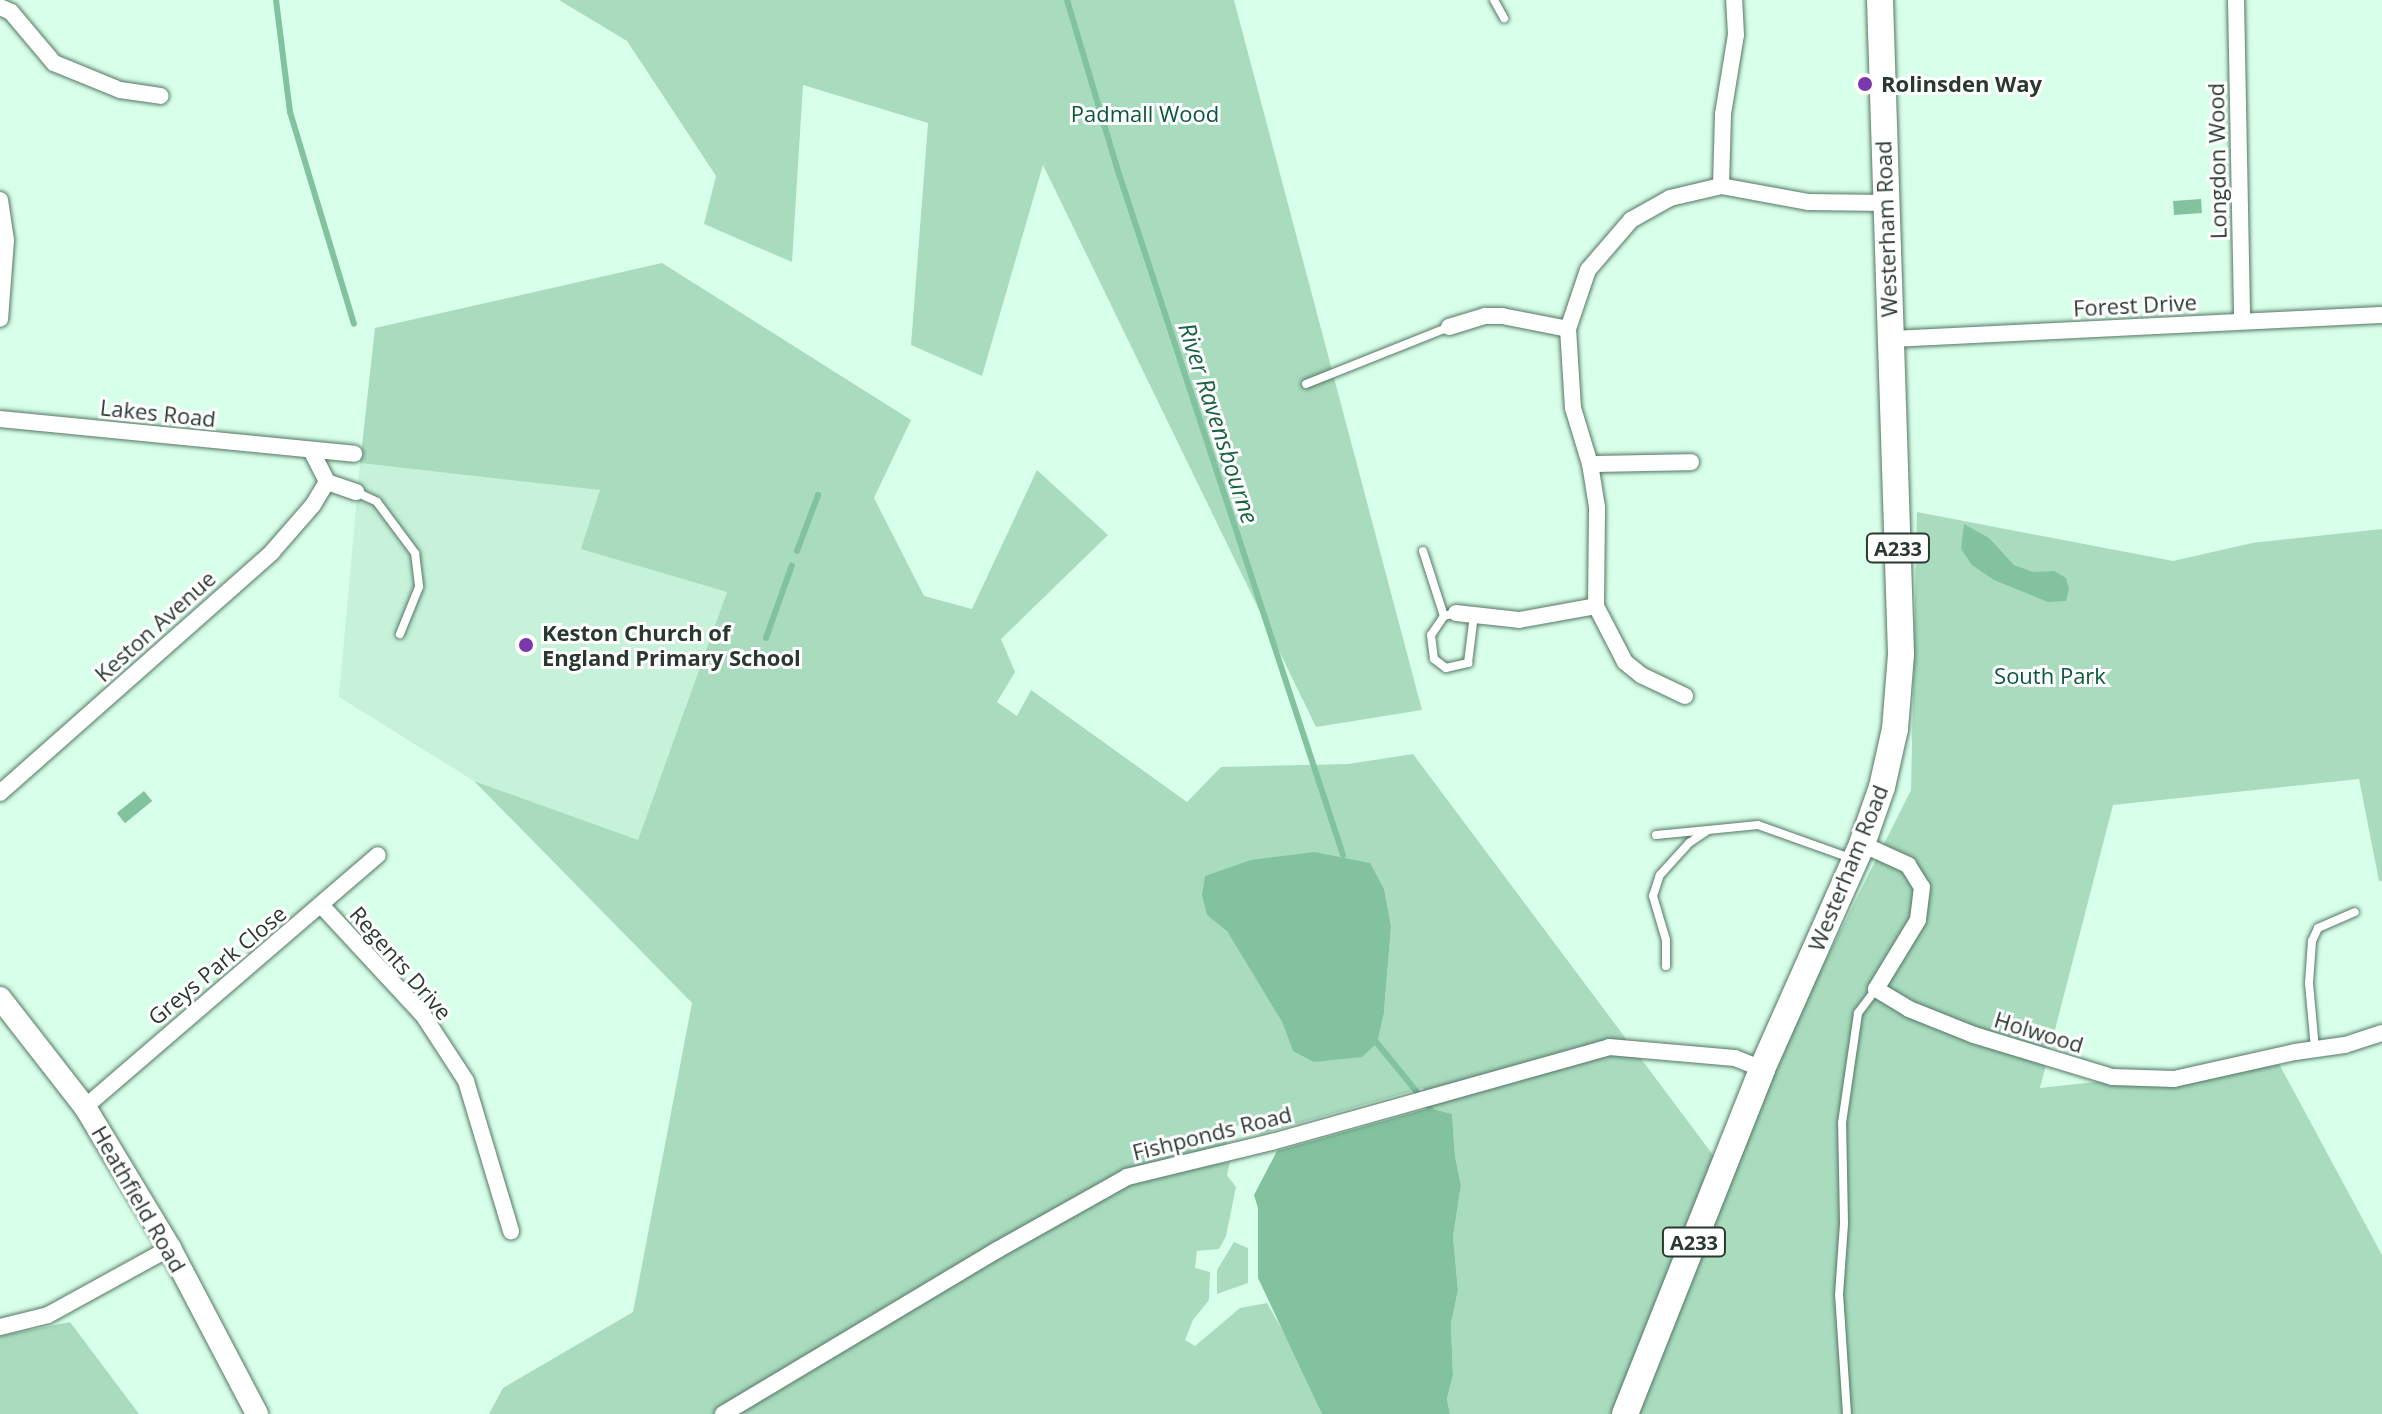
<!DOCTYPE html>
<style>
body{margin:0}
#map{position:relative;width:2382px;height:1414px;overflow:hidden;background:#d8ffe9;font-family:"Open Sans",sans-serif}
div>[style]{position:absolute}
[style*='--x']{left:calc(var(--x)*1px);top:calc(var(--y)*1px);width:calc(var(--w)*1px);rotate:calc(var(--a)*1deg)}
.built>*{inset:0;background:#c5f2d9}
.green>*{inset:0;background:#a9dcbf}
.water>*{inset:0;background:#83c29f;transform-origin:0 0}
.stream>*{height:6px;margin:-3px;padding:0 3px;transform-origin:3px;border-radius:3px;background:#83c29f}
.roads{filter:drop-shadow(0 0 2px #547764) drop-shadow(0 0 2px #547764)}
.lane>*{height:8px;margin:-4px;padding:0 4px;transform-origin:4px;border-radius:4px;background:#fff}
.street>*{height:16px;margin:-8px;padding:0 8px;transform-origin:8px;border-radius:8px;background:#fff}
.secondary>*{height:22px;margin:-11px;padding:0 11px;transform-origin:11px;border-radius:11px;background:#fff}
.primary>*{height:26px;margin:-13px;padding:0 13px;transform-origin:13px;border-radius:13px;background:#fff}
.dots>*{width:22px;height:22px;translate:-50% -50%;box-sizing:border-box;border:4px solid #fff;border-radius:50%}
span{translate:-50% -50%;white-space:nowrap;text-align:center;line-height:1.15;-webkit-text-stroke:6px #fff;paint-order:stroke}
.shield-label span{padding:2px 6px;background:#fff;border:2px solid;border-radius:6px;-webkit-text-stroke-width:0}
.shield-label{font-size:20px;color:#2a3930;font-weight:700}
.poi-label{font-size:22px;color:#2a3930;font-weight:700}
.left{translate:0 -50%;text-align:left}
.park-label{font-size:22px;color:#085839}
.street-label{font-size:22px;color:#2a3930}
.water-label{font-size:24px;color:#196343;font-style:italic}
</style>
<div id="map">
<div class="built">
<i style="clip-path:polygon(360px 463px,601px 490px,582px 549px,727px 592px,638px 841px,474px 781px,339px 697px)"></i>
</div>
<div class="green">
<i style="clip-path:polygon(559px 0,1234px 0,1422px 710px,1316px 727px,1043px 165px,982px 376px,911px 345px,928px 123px,803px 85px,792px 262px,704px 224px,716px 176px,627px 41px)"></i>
<i style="clip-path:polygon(evenodd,662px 263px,911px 420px,874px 498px,924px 596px,972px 609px,1037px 470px,1108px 535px,1001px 639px,1015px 672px,997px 702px,1017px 716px,1031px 690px,1187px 802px,1221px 767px,1348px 764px,1413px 754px,1722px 1167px,1911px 790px,1917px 512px,2173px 561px,2252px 543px,2382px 529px,2382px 881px,2379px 881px,2359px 779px,2113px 805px,2040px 1088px,2278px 1062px,2382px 1255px,2382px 1414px,1450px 1414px,1447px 1399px,1453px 1375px,1451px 1324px,1458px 1290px,1453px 1237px,1461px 1185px,1455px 1156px,1452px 1114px,1430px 1108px,1423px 1088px,1260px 1134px,1258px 1127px,1229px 1125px,1226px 1145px,1170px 1157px,1171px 1172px,1230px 1162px,1227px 1175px,1236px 1187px,1226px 1236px,1219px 1249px,1197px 1251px,1195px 1268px,1210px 1272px,1209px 1300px,1193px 1320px,1185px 1340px,1195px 1346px,1240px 1308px,1267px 1303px,1299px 1359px,1322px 1414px,489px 1414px,503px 1388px,633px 1312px,692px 1003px,474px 781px,638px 840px,727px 592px,581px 549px,600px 490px,360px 463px,375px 328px,662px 263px,1391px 927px,1384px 1012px,1293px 1051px,1282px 1022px,1227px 930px,1391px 927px)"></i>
<i style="clip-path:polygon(1234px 1242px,1248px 1248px,1248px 1283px,1217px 1294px,1217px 1270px)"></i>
<i style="clip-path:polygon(70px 1322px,139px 1414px,0 1414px,0 1336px)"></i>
</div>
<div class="water">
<i style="left:2201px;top:199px;width:14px;height:28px;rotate:86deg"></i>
<i style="clip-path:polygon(1964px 524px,1989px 538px,2014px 565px,2033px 572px,2054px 571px,2066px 578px,2069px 589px,2066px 601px,2048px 602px,1994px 580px,1972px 565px,1961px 549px)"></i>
<i style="left:144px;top:791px;width:13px;height:35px;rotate:51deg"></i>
<i style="clip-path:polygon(1314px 852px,1370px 863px,1384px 889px,1391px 927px,1384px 1012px,1377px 1043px,1362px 1057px,1314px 1062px,1293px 1051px,1282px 1022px,1227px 931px,1207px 915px,1202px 895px,1205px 876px,1251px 860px)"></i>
<i style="clip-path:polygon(1430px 1108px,1452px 1114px,1455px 1156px,1461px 1185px,1453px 1237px,1458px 1290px,1451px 1324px,1453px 1375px,1447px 1399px,1450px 1414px,1322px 1414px,1258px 1278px,1258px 1208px,1254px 1195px,1277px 1151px)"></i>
</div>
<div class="stream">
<i style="--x:276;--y:0;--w:113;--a:82.9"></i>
<i style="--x:290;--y:112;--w:221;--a:73.2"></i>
<i style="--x:1067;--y:0;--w:182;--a:73.4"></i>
<i style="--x:1119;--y:174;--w:717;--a:71.79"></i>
<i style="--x:797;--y:551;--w:60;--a:-69.4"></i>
<i style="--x:766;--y:638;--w:77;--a:-70.4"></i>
<i style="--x:1377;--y:1043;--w:84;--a:50.8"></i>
</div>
<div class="roads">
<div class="lane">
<i style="--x:1494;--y:0;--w:21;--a:61"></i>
<i style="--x:1306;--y:384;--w:154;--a:-21.7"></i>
<i style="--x:356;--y:492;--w:23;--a:25"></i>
<i style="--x:377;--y:502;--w:64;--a:53.3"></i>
<i style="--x:415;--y:553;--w:34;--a:83"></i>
<i style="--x:419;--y:587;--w:51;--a:112"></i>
<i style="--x:1423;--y:551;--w:68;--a:72.1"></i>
<i style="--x:1456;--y:613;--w:12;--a:166"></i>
<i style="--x:1444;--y:616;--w:23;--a:124"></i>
<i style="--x:1431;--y:635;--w:24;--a:83"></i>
<i style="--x:1434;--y:659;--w:15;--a:37"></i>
<i style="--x:1446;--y:668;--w:23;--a:-13"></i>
<i style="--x:1468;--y:663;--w:48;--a:-82.9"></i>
<i style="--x:1656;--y:835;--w:52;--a:-5.5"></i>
<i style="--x:1666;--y:966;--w:26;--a:-90"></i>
<i style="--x:1666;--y:940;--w:46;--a:-106.5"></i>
<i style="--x:1653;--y:896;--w:22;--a:-72"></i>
<i style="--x:1660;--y:875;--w:43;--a:-47.8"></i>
<i style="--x:1689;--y:843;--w:23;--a:-34"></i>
<i style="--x:1708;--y:830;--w:50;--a:-5.7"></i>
<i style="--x:1758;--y:825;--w:98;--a:19.7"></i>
<i style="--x:2315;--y:1049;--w:66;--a:-95.2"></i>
<i style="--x:2309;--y:983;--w:42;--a:-85.9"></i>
<i style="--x:2312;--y:941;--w:14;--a:-65"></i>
<i style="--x:2318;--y:928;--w:40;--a:-23.4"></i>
<i style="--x:1847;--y:1414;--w:119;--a:-93.8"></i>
<i style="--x:1839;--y:1295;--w:72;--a:-86"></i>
<i style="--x:1844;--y:1223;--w:100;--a:-91.1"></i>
<i style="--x:1842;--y:1123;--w:111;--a:-81.7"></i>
<i style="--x:1858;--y:1013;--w:30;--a:-53"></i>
</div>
<div class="street">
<i style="--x:2236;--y:0;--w:321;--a:88.9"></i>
<i style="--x:0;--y:7;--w:12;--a:24"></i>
<i style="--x:11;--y:12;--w:67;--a:49.9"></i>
<i style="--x:54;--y:63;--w:71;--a:22.2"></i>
<i style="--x:120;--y:90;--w:41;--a:8.3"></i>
<i style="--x:1721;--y:186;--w:72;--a:-88.4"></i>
<i style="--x:1723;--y:114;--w:80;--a:-80.7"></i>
<i style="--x:1736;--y:35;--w:35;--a:-93"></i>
<i style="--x:0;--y:200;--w:40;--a:81.5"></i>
<i style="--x:6;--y:240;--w:79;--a:94.3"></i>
<i style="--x:1449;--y:327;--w:38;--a:-17"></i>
<i style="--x:1485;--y:316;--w:17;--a:0"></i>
<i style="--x:1502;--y:316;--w:67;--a:11.1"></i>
<i style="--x:1890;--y:339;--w:493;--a:-2.8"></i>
<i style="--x:0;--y:419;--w:356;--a:5.6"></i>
<i style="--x:311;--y:450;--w:36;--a:63"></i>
<i style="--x:327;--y:482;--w:31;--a:19"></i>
<i style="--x:1590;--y:464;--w:101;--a:-1.1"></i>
<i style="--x:1456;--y:613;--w:63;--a:6.3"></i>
<i style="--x:1519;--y:620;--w:78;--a:-10.3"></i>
<i style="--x:1685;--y:696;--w:49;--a:-154.5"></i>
<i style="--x:1641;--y:675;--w:21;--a:-141"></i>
<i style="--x:1625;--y:662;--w:63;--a:-117.4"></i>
<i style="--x:1596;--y:606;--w:99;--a:-89.4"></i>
<i style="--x:1597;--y:507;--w:44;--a:-99.2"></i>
<i style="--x:1590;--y:464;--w:59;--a:-106.9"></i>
<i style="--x:1573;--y:408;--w:79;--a:-93.6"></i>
<i style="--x:1568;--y:329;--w:62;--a:-71.3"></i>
<i style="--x:1588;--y:270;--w:66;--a:-49.3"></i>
<i style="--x:1631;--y:220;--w:45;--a:-29.4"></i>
<i style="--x:1670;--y:198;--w:52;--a:-13.2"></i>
<i style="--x:1721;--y:186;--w:88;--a:10.4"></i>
<i style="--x:1808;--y:202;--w:77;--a:0.7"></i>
<i style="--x:0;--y:793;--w:363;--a:-41.5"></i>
<i style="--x:272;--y:552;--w:62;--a:-48.9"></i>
<i style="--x:313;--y:505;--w:27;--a:-59"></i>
<i style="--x:1862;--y:844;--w:51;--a:24.5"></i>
<i style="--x:1908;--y:865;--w:26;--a:58"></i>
<i style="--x:1922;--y:887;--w:33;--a:97"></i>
<i style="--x:1918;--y:920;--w:81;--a:121.3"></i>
<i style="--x:1876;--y:989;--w:39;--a:31"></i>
<i style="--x:1909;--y:1009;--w:70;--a:21.8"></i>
<i style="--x:1974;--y:1035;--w:144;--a:16.9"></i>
<i style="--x:2112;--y:1077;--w:62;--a:1.8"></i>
<i style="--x:2174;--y:1079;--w:124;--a:-12.6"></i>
<i style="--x:2295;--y:1052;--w:50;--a:-8"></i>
<i style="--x:2345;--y:1045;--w:39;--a:-18"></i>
<i style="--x:321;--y:905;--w:150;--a:47.2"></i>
<i style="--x:423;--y:1015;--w:79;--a:56.9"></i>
<i style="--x:466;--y:1081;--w:157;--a:73.3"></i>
<i style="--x:85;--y:1107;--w:386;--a:-40.7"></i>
<i style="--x:0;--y:1327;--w:49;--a:-14"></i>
<i style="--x:48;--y:1315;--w:139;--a:-28.8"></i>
<i style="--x:723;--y:1414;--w:319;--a:-30.9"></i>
<i style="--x:997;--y:1250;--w:149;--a:-29.3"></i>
<i style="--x:1127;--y:1177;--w:149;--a:-13.6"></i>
<i style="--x:1272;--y:1142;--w:350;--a:-15.7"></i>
<i style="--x:1609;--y:1047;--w:126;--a:5"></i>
<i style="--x:1735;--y:1058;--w:29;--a:22"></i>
</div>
<div class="secondary">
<i style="--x:0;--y:998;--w:138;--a:52.1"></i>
<i style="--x:85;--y:1107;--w:165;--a:58.9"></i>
<i style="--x:170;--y:1248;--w:187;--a:62.3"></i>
</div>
<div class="primary">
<i style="--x:1625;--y:1414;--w:371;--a:-68.3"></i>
<i style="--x:1762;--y:1069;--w:246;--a:-66"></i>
<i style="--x:1862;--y:844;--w:60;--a:-70.7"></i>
<i style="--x:1882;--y:787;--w:59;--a:-77.4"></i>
<i style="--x:1895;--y:729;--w:75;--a:-85.4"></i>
<i style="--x:1901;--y:654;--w:654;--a:-91.84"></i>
</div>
</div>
<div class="dots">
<i style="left:1865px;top:84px;background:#7a38ac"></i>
<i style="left:526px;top:645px;background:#7a38ac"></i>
</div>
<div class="shield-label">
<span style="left:1898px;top:548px">A233</span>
<span style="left:1694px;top:1242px">A233</span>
</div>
<div class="poi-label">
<span class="left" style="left:1881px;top:84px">Rolinsden Way</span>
<span class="left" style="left:542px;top:645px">Keston Church of<br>England Primary School</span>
</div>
<div class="park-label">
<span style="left:1145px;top:114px">Padmall Wood</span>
<span style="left:2050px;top:676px">South Park</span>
</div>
<div class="street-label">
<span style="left:2217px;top:161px;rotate:-91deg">Longdon Wood</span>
<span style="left:1886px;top:229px;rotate:-92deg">Westerham Road</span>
<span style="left:2135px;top:305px;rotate:-3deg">Forest Drive</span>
<span style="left:158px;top:413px;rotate:6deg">Lakes Road</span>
<span style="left:155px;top:626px;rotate:-42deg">Keston Avenue</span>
<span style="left:1848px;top:868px;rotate:-68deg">Westerham Road</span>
<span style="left:401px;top:963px;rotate:49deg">Regents Drive</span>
<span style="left:217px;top:965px;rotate:-40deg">Greys Park Close</span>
<span style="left:2039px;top:1032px;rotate:17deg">Holwood</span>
<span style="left:1212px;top:1133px;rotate:-14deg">Fishponds Road</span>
<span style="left:139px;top:1199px;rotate:60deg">Heathfield Road</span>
</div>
<div class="water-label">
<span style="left:1219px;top:423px;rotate:72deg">River Ravensbourne</span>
</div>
</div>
